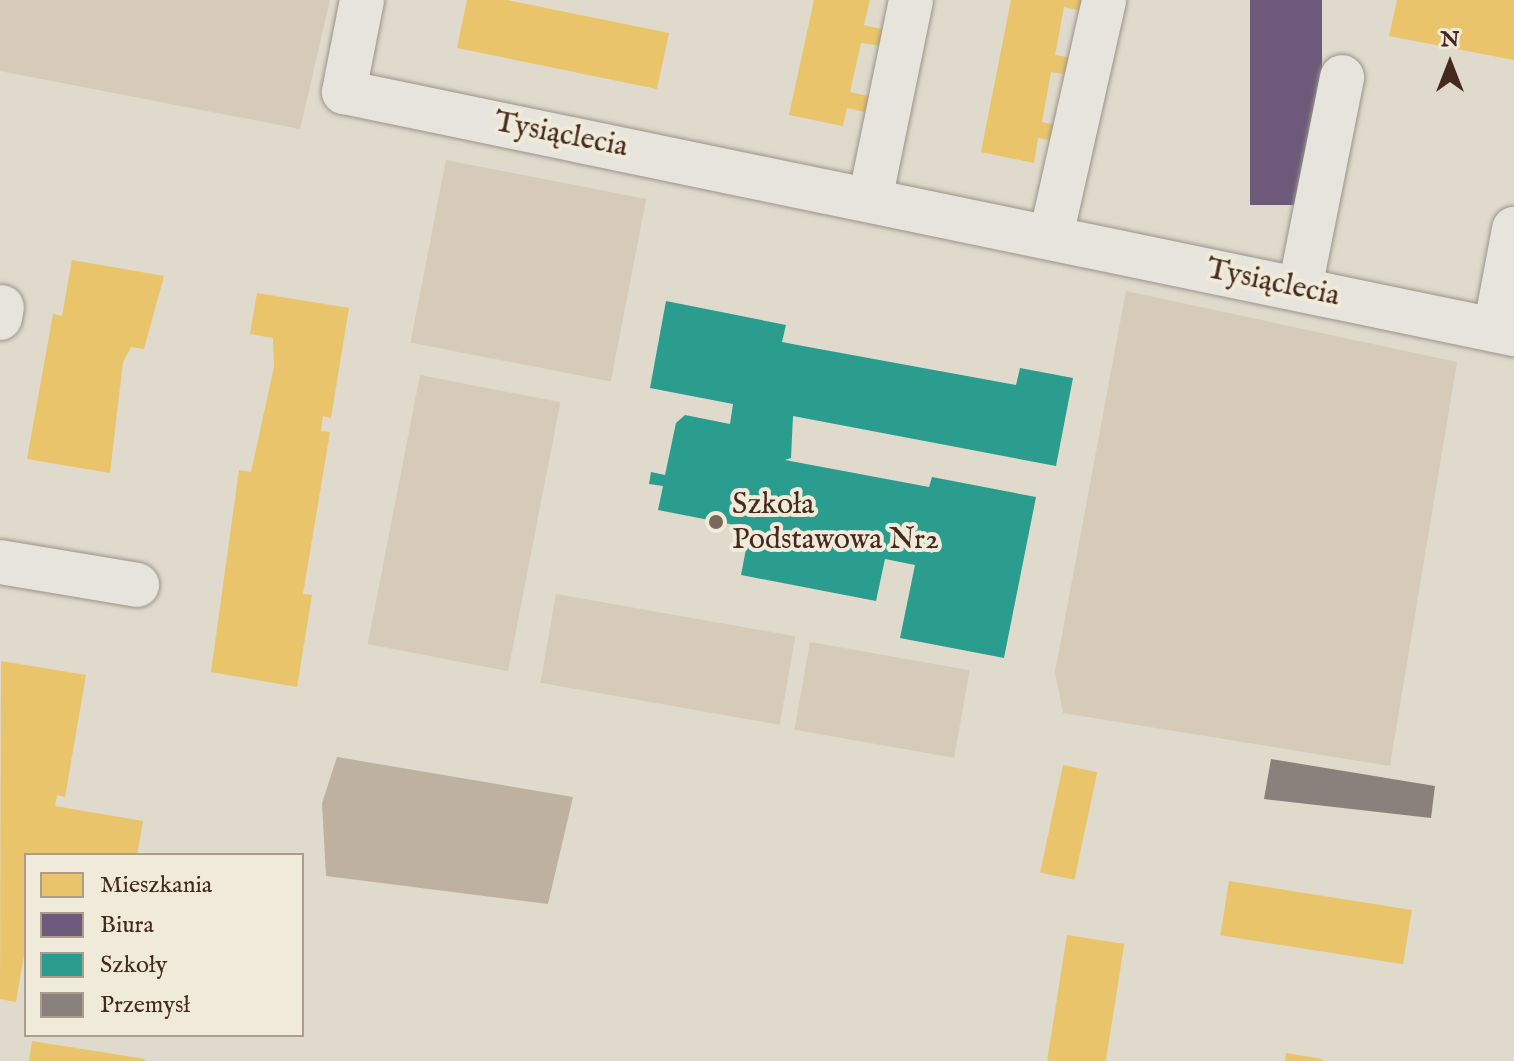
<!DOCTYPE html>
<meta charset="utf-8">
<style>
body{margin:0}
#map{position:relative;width:1514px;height:1061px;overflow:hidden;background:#dfdacc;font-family:"IM FELL English",serif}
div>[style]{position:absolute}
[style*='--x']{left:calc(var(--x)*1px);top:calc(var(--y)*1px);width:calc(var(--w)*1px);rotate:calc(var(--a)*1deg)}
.green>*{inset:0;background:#d5cbb8;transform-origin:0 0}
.water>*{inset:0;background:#beb19f}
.homes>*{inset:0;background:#e9c46a;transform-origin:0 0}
.offices>*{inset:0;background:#6d597a;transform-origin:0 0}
.schools>*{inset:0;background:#2a9d8f}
.industry>*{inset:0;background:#8a817c}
.roads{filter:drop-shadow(0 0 2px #9a938a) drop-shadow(0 0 2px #9a938a)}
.minor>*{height:44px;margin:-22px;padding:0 22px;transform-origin:22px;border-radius:22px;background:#e7e4dd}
.dots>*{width:22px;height:22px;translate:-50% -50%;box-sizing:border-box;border:4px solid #efead9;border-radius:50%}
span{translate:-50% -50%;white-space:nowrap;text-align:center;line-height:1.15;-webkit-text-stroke:8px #efead9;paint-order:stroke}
.street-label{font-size:30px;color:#46291e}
.poi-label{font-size:30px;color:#46291e}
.left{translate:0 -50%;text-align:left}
.legend{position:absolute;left:24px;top:853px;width:280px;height:184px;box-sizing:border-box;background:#efead9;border:2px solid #ab9d8e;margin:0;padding:10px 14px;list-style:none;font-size:24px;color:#46291e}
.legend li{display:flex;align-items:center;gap:16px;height:40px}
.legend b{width:40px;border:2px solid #ab9d8e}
.north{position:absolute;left:1410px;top:24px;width:80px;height:80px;-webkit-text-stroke:6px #efead9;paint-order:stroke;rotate:0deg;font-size:22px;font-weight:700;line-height:32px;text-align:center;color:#46291e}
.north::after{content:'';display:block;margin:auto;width:28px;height:36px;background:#46291e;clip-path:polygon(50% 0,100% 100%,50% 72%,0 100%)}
</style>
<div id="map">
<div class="green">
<i style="clip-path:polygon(0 0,330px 0,300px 129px,0 71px)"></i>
<i style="left:446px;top:160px;width:204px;height:186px;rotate:11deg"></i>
<i style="clip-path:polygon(1126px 291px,1457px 362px,1390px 766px,1063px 713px,1055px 672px)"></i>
<i style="left:420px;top:375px;width:143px;height:274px;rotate:11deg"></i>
<i style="left:556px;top:594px;width:243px;height:90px;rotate:10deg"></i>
<i style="left:810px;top:642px;width:162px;height:89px;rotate:10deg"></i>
</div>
<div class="water">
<i style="clip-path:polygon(337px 757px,573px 797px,548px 904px,326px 876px,322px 803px)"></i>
</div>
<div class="homes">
<i style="clip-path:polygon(467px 0,507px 0,669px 33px,657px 89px,457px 48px)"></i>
<i style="clip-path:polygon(814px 0,870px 0,864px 25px,886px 30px,882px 46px,861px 43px,850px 92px,872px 97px,869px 113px,847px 108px,843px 126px,789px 115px)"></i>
<i style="clip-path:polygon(1011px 0,1089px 0,1087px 12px,1064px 7px,1055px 55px,1078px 59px,1075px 76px,1051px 72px,1042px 122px,1064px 127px,1061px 142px,1038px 138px,1034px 163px,981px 152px)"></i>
<i style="clip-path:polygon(1397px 0,1514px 0,1514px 60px,1389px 36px)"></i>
<i style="clip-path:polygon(72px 260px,164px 276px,144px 349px,131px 347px,123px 362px,110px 473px,27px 459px,53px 314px,62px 316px)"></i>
<i style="clip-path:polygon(257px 293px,349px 308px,331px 418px,323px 416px,321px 431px,330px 432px,303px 594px,312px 595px,297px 687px,211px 672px,239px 470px,251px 472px,274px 367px,273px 338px,250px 334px)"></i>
<i style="clip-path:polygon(1px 661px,86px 675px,65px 797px,57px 795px,55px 806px,143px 821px,137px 855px,26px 855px,26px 944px,16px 1002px,0 999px)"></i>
<i style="left:1063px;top:765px;width:35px;height:110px;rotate:12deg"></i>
<i style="left:1229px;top:881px;width:185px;height:55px;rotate:9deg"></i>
<i style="left:1067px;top:935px;width:58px;height:127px;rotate:9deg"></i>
<i style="clip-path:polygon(32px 1041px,145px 1059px,145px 1061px,29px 1061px)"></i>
<i style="clip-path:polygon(1286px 1053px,1322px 1059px,1322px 1061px,1285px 1061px)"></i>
</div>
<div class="offices">
<i style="left:1250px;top:0;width:72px;height:205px"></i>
</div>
<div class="schools">
<i style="clip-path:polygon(666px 301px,786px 325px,782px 342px,803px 346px,1016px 385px,1020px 368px,1073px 378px,1056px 466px,793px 416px,791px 458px,785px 460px,929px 487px,932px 477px,1036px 497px,1004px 658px,900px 638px,915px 565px,885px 559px,876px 601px,741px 575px,750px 528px,658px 510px,663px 486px,649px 484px,651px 472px,665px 475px,676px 423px,685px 415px,730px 424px,733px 404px,650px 388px)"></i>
</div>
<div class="industry">
<i style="clip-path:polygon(1271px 759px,1435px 786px,1431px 818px,1264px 799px)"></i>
</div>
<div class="roads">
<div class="minor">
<i style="--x:362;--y:0;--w:94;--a:101.1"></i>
<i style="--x:344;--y:92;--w:1195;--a:11.69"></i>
<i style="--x:870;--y:200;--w:204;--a:-78.4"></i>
<i style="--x:1051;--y:236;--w:242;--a:-77.3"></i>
<i style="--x:1300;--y:288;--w:215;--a:-78.7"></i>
<i style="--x:0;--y:318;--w:11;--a:-80"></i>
<i style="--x:1495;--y:330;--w:103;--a:-79.3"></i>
<i style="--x:0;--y:562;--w:139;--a:9.5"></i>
</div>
</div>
<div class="dots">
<i style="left:716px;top:522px;background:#7c675b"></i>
</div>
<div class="street-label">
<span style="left:561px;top:135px;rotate:11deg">Tysiąclecia</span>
<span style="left:1273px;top:283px;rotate:12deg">Tysiąclecia</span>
</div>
<div class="poi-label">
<span class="left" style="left:732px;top:522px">Szkoła<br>Podstawowa Nr2</span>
</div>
<ul class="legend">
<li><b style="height:22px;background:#e9c46a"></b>Mieszkania</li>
<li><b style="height:22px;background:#6d597a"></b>Biura</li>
<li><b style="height:22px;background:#2a9d8f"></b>Szkoły</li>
<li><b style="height:22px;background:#8a817c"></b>Przemysł</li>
</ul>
<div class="north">N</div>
</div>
